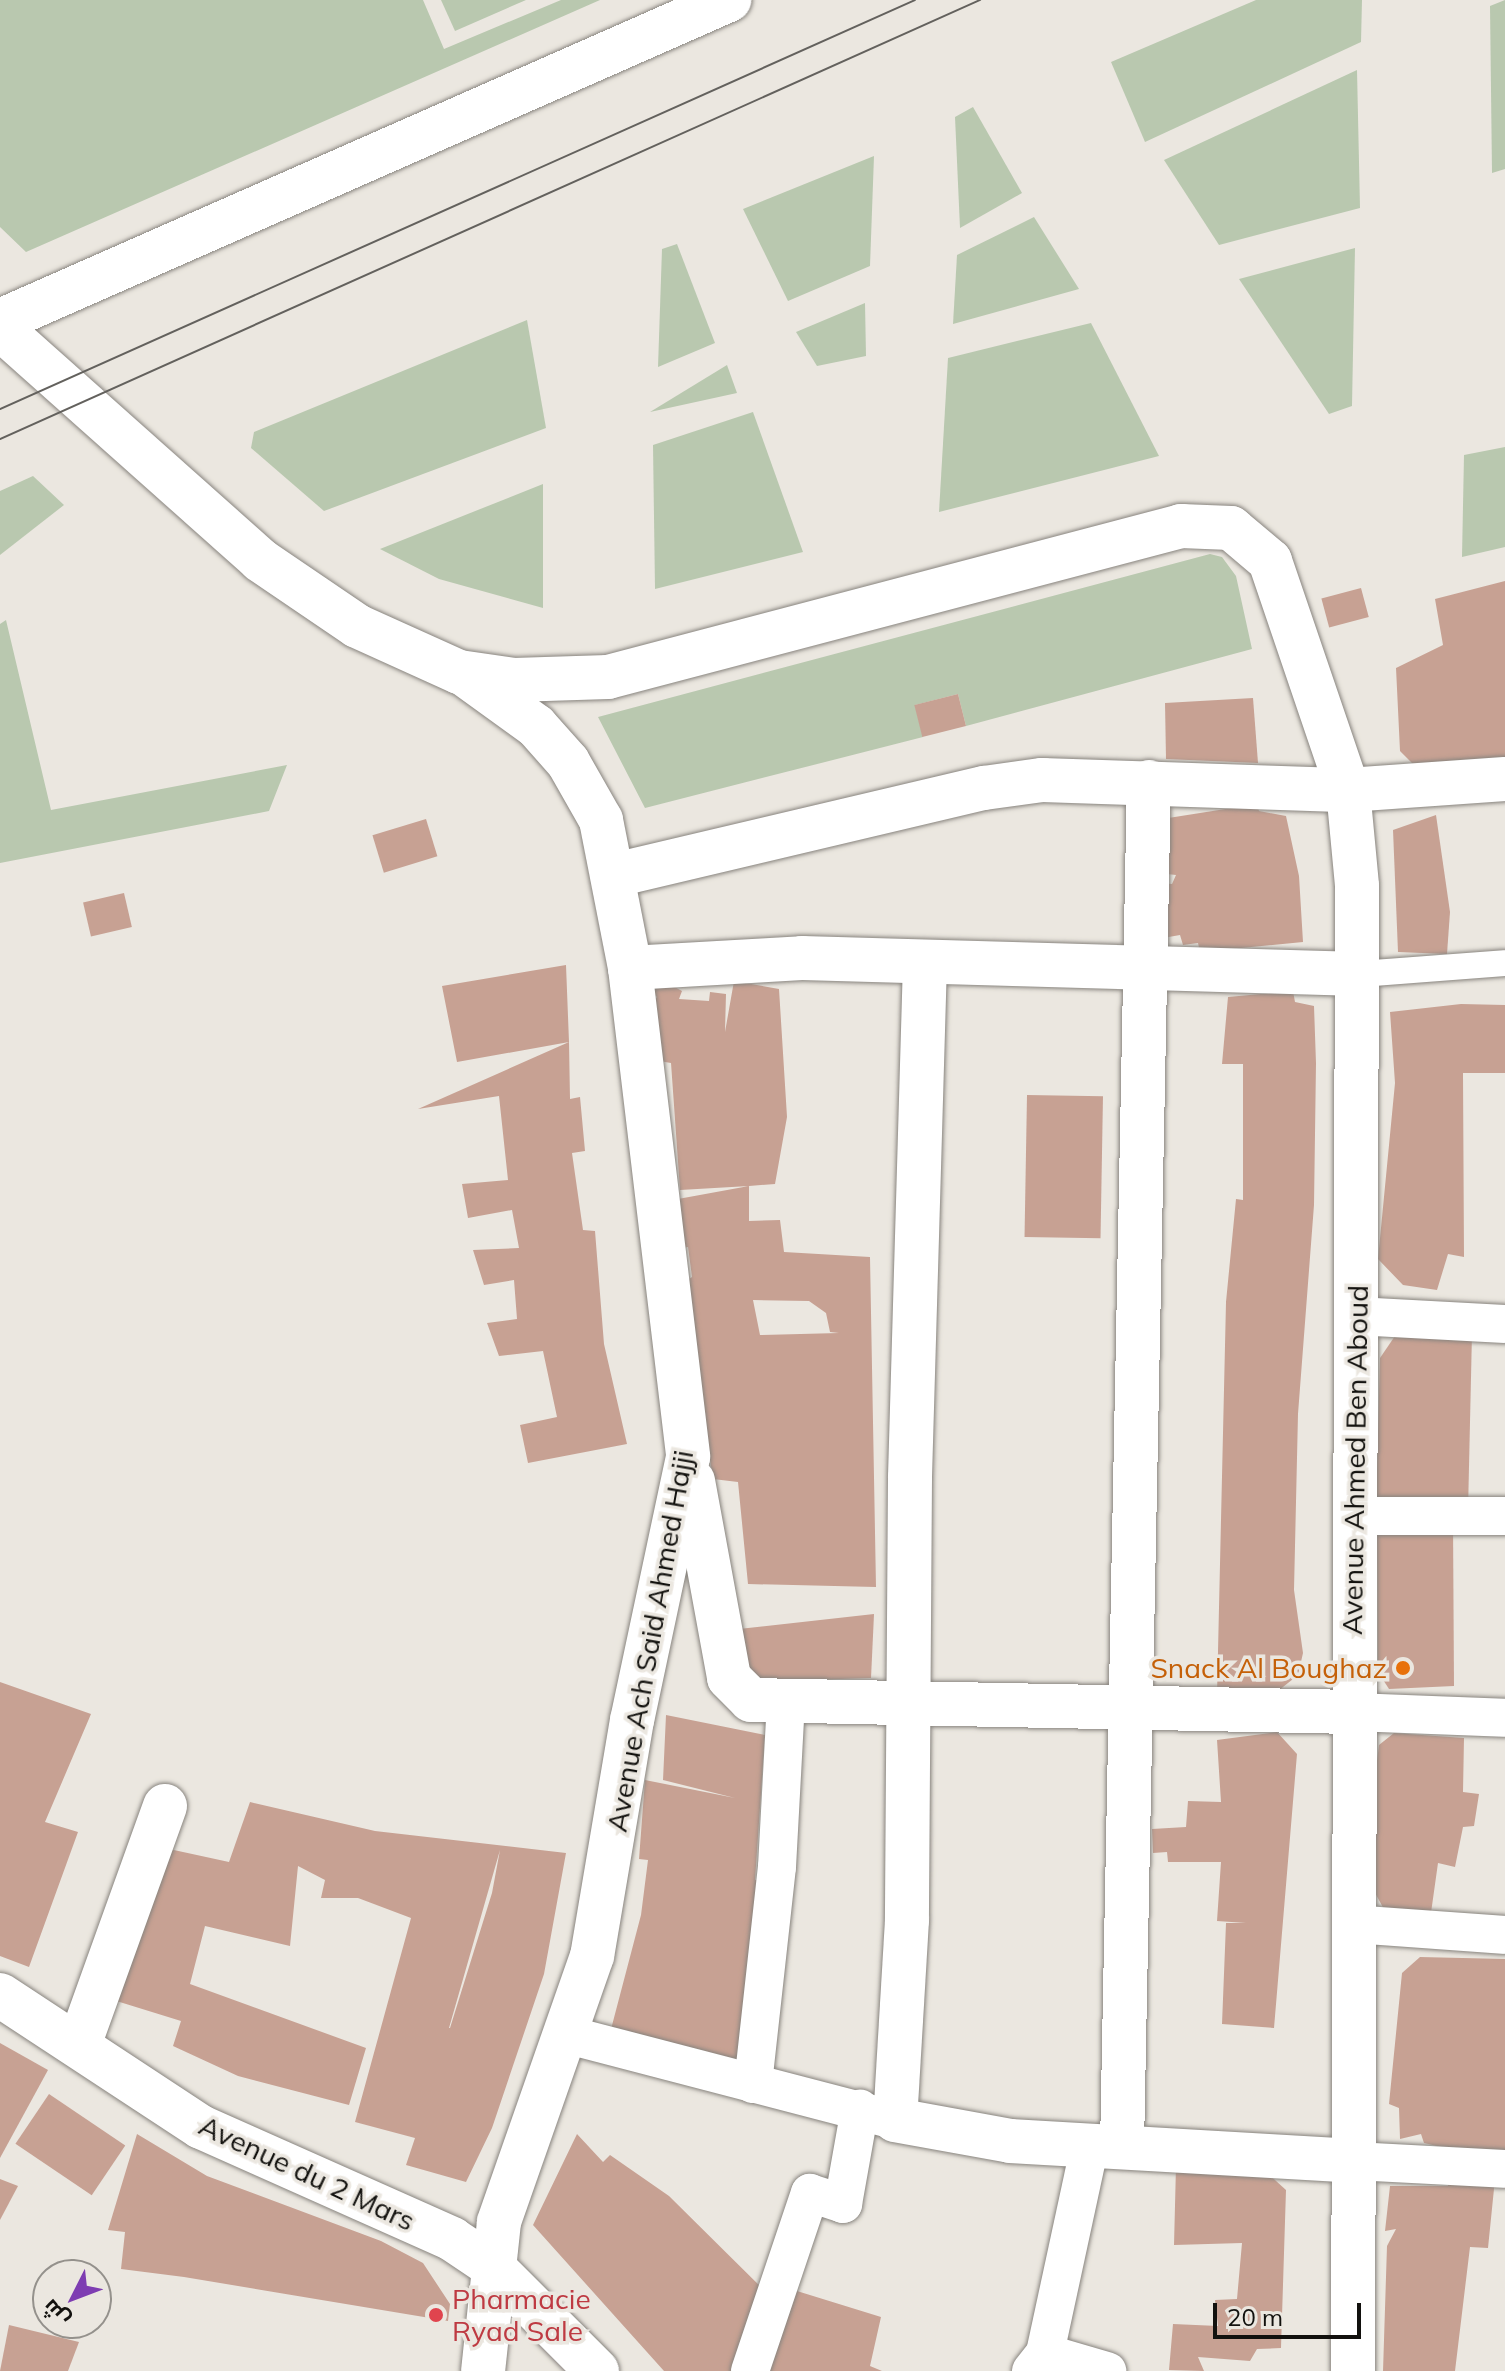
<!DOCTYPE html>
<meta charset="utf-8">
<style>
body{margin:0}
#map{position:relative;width:1505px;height:2371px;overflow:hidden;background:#ebe7e0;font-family:Mulish,Cairo,sans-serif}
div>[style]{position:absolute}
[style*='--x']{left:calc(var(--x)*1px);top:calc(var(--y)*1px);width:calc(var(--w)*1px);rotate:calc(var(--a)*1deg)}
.green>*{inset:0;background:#b9c8af}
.building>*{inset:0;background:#c7a193;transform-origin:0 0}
.roads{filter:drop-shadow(0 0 2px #88847e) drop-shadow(0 0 2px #88847e)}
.service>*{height:26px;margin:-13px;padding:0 13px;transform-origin:13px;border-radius:13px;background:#fff}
.pedestrian>*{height:38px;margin:-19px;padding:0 19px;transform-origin:19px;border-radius:19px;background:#fff}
.minor>*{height:44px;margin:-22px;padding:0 22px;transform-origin:22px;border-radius:22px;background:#fff}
.tertiary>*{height:44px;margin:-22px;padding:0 22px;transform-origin:22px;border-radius:22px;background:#fff}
.tram>*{height:2px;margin:-1px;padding:0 1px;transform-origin:1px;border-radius:1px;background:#63615d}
.dots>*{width:22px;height:22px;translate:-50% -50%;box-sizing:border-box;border:4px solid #ebe7e0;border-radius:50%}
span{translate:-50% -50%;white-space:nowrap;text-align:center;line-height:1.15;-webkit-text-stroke:7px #ebe7e0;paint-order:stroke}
.street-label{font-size:28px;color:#12110e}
.food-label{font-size:28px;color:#c56008}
.right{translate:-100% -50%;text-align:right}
.health-label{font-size:28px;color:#be3a42}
.left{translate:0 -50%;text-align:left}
.north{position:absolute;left:32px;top:2259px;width:80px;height:80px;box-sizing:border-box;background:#ebe7e0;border:2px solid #94918c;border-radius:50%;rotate:228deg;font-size:22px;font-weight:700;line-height:32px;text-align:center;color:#12110e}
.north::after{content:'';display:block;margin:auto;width:28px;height:36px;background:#7e3db2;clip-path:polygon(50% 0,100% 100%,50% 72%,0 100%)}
.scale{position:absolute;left:1213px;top:2303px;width:148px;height:36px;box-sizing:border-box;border:4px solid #12110e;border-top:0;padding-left:10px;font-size:24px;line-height:28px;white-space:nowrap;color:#12110e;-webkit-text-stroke:6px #ebe7e0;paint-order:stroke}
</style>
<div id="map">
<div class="green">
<i style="clip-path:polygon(0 0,423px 0,444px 49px,561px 0,600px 0,26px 252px,0 227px)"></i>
<i style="clip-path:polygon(441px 0,526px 0,455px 31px)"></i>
<i style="clip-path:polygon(1256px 0,1362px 0,1361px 42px,1145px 142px,1111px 62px)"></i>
<i style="clip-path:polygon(1505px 0,1505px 169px,1492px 173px,1490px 6px)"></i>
<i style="clip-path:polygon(1357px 70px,1360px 208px,1219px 245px,1164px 160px)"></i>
<i style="clip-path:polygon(973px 107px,1022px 193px,960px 228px,955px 117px)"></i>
<i style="clip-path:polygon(874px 156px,870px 266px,788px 301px,743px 209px)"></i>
<i style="clip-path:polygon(1034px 217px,1079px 289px,953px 324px,957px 255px)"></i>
<i style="clip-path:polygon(677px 244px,715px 343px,658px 367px,662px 249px)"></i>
<i style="clip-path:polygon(1355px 248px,1352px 406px,1329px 414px,1239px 279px)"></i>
<i style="clip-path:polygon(865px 303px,866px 356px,817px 366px,796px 332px)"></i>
<i style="clip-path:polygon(527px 320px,546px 428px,324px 511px,251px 448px,254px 432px)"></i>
<i style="clip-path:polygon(1091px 323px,1159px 456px,939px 512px,948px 358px)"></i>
<i style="clip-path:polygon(727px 365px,737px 393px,650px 412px)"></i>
<i style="clip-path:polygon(753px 412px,803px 552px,655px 589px,653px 445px)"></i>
<i style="clip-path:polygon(1505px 447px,1505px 547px,1462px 557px,1464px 455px)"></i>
<i style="clip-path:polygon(33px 476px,64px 505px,0 555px,0 491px)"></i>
<i style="clip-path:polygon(543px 484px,543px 608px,439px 579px,380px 549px)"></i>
<i style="clip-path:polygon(1210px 554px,1222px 557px,1236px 576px,1252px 649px,966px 726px,958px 694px,915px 705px,923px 737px,645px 808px,598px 717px)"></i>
<i style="clip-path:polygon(6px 620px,51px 810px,287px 765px,269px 811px,0 863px,0 624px)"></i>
</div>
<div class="building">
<i style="clip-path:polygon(1505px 581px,1505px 766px,1415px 766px,1400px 751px,1396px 668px,1443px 645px,1435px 599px)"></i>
<i style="left:1361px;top:588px;width:30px;height:41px;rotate:75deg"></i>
<i style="left:958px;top:694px;width:33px;height:45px;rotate:76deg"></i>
<i style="clip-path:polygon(1253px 698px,1258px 763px,1166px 759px,1165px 703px)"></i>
<i style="clip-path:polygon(1257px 804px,1259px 811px,1286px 816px,1299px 876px,1303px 942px,1200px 952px,1198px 943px,1183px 945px,1180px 935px,1163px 938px,1157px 883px,1172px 884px,1176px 875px,1158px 873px,1162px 819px)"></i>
<i style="clip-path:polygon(1436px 815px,1450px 912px,1447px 954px,1398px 952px,1393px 830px)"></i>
<i style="left:426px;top:819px;width:39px;height:56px;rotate:73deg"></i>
<i style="left:124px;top:893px;width:35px;height:42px;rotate:77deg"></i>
<i style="clip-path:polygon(566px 965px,569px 1042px,570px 1099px,580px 1097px,585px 1151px,572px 1153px,583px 1230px,595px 1231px,604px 1344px,627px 1444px,528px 1463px,520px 1425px,557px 1417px,543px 1351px,499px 1356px,487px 1323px,517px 1319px,514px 1280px,484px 1285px,473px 1250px,519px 1248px,512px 1210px,468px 1218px,462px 1184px,508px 1180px,499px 1096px,418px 1109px,569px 1042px,457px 1062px,442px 986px)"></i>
<i style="clip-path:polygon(evenodd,734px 981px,779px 989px,787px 1117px,775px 1184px,749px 1186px,749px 1221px,780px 1220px,784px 1252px,870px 1257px,876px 1587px,748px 1584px,738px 1482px,713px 1479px,683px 1283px,692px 1277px,688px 1247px,678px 1249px,678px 1199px,749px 1186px,680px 1190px,671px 1063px,653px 1060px,641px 1013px,657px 997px,646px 987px,669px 984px,682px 991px,679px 999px,709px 1001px,710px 992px,726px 994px,725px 1032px,734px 981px,753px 1300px,809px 1301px,826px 1313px,830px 1332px,839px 1333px,760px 1335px,753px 1300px)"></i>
<i style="clip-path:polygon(1293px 991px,1295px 1002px,1314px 1006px,1316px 1063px,1314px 1205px,1298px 1414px,1294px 1590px,1303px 1653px,1298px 1675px,1278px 1691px,1217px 1695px,1226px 1302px,1236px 1199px,1243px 1200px,1243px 1064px,1222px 1064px,1228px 997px)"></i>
<i style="clip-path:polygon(1461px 1004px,1505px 1005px,1505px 1073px,1463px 1073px,1464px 1257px,1448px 1254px,1437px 1290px,1403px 1285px,1378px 1259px,1395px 1083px,1390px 1012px)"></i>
<i style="left:1027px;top:1095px;width:76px;height:142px;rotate:1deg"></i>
<i style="clip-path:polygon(1397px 1333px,1472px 1333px,1468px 1511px,1376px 1509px,1380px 1358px)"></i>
<i style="clip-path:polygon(1377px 1521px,1453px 1522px,1454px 1686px,1389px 1689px,1378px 1672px)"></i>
<i style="clip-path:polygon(874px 1614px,871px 1678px,748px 1682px,739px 1629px)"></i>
<i style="clip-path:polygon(0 1682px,91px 1714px,45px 1822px,78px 1832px,29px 1967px,0 1956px)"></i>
<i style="clip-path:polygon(666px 1715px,765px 1735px,755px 1880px,775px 1884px,755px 2071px,610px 2033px,641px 1915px,648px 1860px,639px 1859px,645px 1780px,735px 1798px,663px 1780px)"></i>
<i style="clip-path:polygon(1277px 1732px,1297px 1754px,1274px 2028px,1222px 2024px,1226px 1923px,1246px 1923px,1217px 1921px,1221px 1862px,1168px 1862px,1167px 1852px,1153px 1853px,1152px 1829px,1186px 1827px,1188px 1801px,1221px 1802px,1217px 1740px)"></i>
<i style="clip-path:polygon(1394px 1733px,1464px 1738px,1463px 1792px,1479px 1794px,1474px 1826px,1463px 1827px,1455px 1867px,1438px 1863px,1430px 1920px,1386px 1913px,1373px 1889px,1377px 1816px,1370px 1816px,1379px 1745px)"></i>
<i style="clip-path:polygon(evenodd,250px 1802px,375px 1831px,566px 1853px,544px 1974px,492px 2128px,466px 2182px,406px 2165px,415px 2138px,355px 2122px,411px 1918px,358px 1898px,321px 1898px,325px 1880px,298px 1866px,290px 1946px,205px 1926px,190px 1984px,366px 2048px,349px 2105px,238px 2076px,173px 2046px,181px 2021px,110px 1999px,160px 1847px,229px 1862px,250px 1802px,500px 1850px,492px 1893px,450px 2028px,449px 2028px,500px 1850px)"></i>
<i style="clip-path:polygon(1420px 1957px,1505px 1959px,1505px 2162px,1424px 2143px,1421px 2134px,1400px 2139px,1399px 2108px,1389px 2104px,1402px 1973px)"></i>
<i style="clip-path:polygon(0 2043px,48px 2070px,0 2158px)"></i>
<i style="left:49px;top:2094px;width:92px;height:60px;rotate:34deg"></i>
<i style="clip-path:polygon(137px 2134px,207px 2176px,381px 2241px,423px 2263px,450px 2304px,448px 2321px,184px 2277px,198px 2212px,184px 2277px,121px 2269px,125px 2232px,108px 2230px)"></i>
<i style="clip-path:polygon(577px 2134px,603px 2162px,610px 2155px,669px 2196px,770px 2296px,744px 2371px,664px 2371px,533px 2225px)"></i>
<i style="clip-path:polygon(1176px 2166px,1265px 2171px,1286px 2190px,1281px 2348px,1257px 2349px,1250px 2361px,1198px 2357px,1204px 2371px,1169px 2370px,1173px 2324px,1218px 2326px,1215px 2300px,1237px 2299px,1242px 2243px,1174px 2245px)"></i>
<i style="clip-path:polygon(1448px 2175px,1495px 2179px,1488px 2248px,1470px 2247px,1455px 2371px,1383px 2371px,1387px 2246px,1396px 2229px,1385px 2231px,1390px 2186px,1448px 2186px)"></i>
<i style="clip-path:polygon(0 2179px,18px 2186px,0 2220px)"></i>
<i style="clip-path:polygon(784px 2287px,881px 2317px,870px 2366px,882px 2371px,757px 2371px)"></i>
<i style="clip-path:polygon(9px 2325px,79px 2342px,68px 2371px,0 2371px)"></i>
</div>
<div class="roads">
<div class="service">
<i style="--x:1360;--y:974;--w:145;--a:-4.3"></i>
</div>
<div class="pedestrian">
<i style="--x:1356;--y:1316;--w:149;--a:3.1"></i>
<i style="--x:1355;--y:1516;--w:150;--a:0"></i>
<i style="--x:1352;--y:1712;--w:153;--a:2.2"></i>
<i style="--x:1352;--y:1924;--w:153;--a:4.1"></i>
<i style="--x:568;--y:2035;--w:338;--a:14.6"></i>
<i style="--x:753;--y:2084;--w:218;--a:-83.7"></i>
<i style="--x:777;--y:1867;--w:166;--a:-86.9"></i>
<i style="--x:1354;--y:2161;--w:151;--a:3"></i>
<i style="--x:1045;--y:2353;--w:65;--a:16.2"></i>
<i style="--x:750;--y:2371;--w:188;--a:-71.4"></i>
<i style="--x:810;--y:2193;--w:35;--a:18"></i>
<i style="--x:843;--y:2204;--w:97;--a:-79.9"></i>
<i style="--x:1031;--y:2371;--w:23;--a:-52"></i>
<i style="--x:1045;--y:2353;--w:213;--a:-77.8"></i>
</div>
<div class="minor">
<i style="--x:0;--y:321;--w:797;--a:-23.77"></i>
<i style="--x:0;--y:328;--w:348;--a:41.7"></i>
<i style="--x:260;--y:560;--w:117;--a:34.2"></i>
<i style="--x:357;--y:626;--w:112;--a:24.3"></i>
<i style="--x:459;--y:672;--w:56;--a:8.3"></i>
<i style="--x:514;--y:680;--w:94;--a:-1.8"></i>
<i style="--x:608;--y:677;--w:593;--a:-14.76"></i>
<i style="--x:1181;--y:526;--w:50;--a:2.3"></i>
<i style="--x:1231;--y:528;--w:51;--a:40.2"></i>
<i style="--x:1270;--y:561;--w:242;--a:71.2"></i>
<i style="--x:1348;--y:790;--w:96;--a:84.6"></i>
<i style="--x:1357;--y:886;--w:1485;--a:90.15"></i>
<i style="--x:468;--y:677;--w:84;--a:35.8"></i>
<i style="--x:536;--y:726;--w:48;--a:48.4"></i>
<i style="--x:568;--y:762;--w:67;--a:60.4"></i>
<i style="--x:601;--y:820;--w:151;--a:78.9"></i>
<i style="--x:630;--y:968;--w:492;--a:83.2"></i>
<i style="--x:688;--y:1457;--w:269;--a:102"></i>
<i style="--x:632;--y:1720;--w:239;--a:99.6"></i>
<i style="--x:592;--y:1956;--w:282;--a:109.3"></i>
<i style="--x:499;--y:2222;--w:150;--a:96.1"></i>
<i style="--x:615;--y:875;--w:379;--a:-13.3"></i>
<i style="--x:984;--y:788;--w:59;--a:-7.9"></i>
<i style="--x:1042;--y:780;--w:306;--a:1.9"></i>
<i style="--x:1348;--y:790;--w:157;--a:-4"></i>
<i style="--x:925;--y:962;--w:516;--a:91.67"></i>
<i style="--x:910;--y:1478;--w:442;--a:90.4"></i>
<i style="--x:907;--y:1920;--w:200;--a:93.4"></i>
<i style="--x:895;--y:2120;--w:117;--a:10.3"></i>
<i style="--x:1010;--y:2141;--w:345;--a:3.3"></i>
<i style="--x:630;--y:968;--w:172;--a:-3.3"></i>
<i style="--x:802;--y:958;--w:558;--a:1.64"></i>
<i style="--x:693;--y:1481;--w:200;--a:79.6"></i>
<i style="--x:729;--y:1678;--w:31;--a:45"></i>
<i style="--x:751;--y:1700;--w:601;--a:1.14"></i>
<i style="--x:79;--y:2045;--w:254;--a:-70.2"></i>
<i style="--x:1122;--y:2147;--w:1365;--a:-88.87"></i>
</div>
<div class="tertiary">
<i style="--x:0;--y:1995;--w:240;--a:33.3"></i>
<i style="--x:201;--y:2127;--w:275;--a:24"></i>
<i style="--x:452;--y:2239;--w:47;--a:33.7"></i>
<i style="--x:491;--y:2265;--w:150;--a:45"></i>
</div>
</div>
<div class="tram">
<i style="--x:0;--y:409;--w:1002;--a:-24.08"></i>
<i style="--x:0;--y:439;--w:1074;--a:-24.13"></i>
</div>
<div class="dots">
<i style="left:1403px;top:1668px;background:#e8710a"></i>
<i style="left:436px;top:2315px;background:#e0444e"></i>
</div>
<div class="street-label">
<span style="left:1355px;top:1460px;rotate:-89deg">Avenue Ahmed Ben Aboud</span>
<span style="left:650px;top:1641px;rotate:-80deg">Avenue Ach Said Ahmed Hajji</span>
<span style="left:307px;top:2173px;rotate:25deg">Avenue du 2 Mars</span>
</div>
<div class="food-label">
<span class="right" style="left:1387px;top:1668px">Snack Al Boughaz</span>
</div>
<div class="health-label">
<span class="left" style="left:452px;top:2315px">Pharmacie<br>Ryad Sale</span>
</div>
<div class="north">ش</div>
<div class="scale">20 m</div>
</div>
